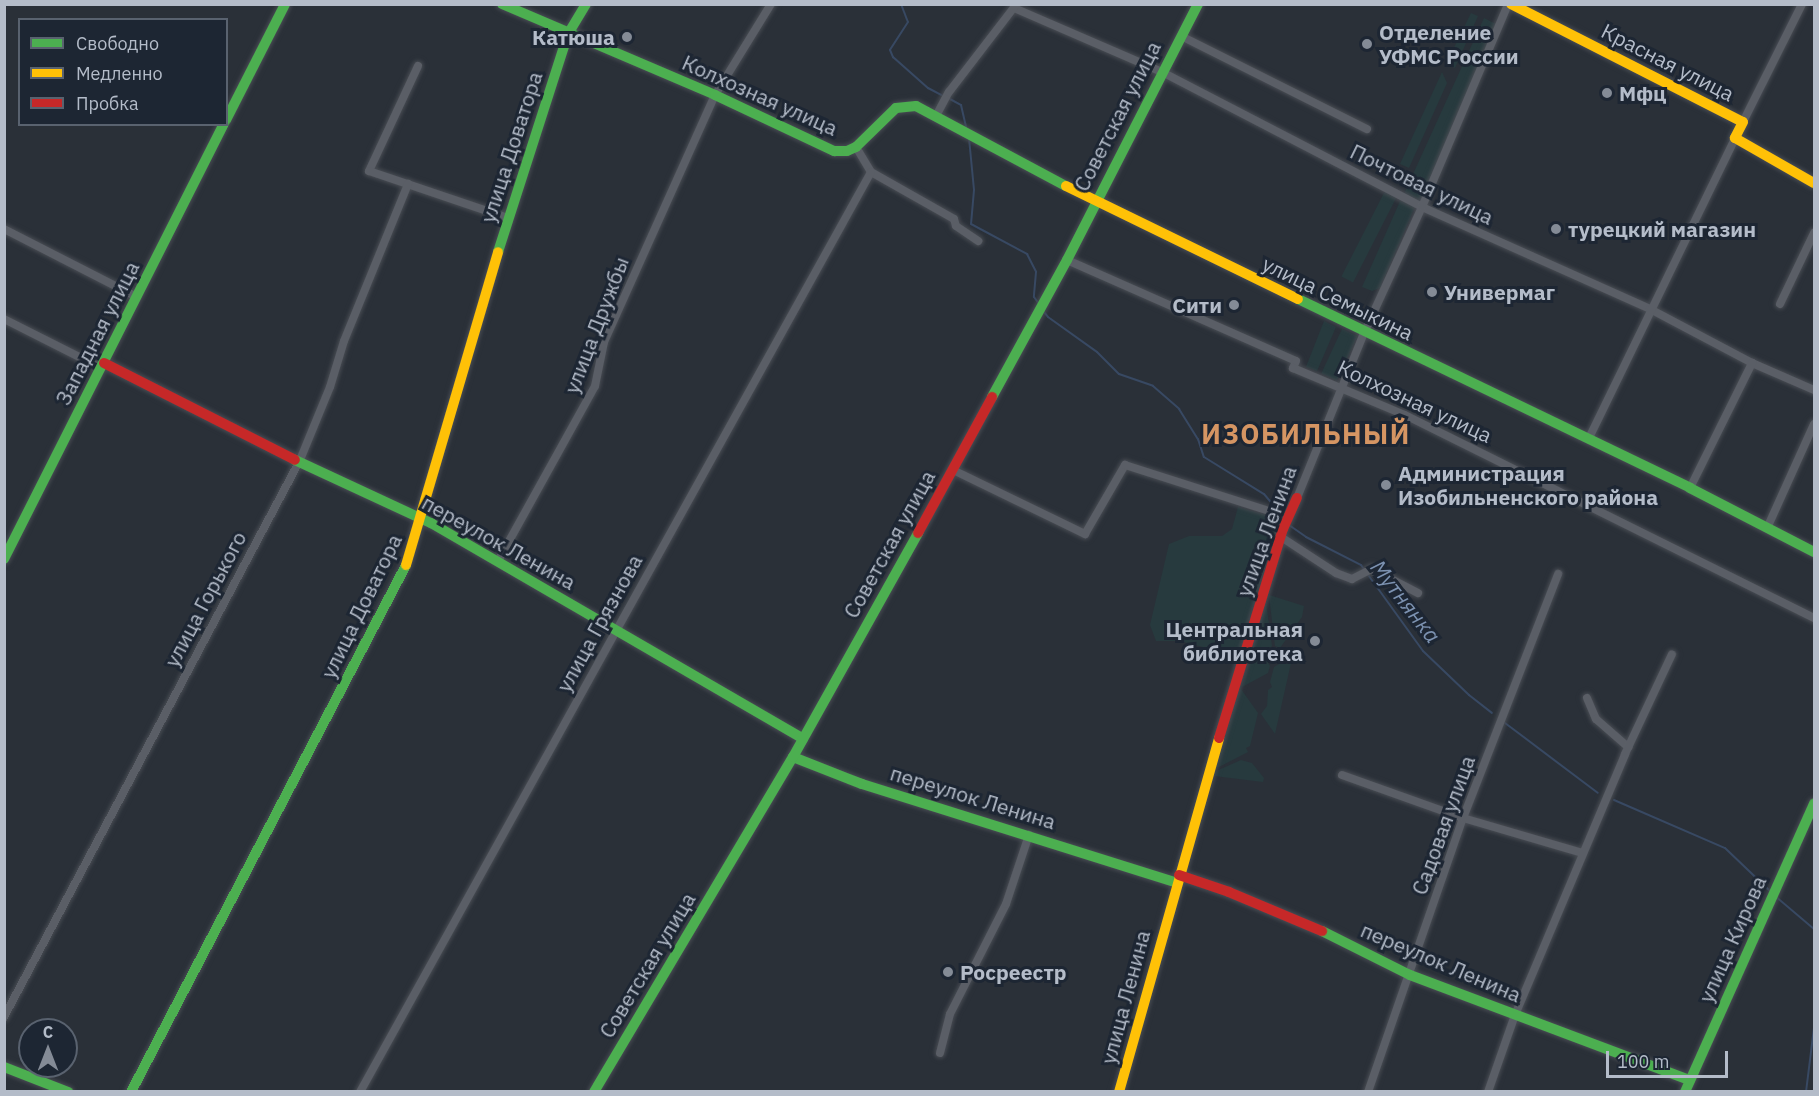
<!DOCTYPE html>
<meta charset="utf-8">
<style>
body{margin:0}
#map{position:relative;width:1819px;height:1096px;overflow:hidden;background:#2a3038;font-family:"IBM Plex Sans",sans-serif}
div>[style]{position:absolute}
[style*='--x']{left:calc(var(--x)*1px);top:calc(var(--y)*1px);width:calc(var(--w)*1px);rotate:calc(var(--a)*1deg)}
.green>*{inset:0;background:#273a3e;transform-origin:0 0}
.stream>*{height:2px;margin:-1px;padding:0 1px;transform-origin:1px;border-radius:1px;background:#384963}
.roads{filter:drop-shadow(0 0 2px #484c53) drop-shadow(0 0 2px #484c53)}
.street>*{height:8px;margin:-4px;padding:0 4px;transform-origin:4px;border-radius:4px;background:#5a5e66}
.fast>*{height:10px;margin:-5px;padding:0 5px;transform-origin:5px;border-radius:5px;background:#4caf50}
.slow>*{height:10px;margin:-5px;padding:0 5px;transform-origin:5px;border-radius:5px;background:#ffc107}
.jam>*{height:10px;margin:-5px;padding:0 5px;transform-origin:5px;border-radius:5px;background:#c62828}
.dots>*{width:16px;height:16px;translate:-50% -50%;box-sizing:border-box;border:3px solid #1d2633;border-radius:50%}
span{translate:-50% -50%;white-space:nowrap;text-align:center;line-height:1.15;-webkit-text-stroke:6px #1d2633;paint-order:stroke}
.poi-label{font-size:21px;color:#b4bcc9;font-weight:700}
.left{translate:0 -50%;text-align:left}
.right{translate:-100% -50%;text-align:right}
.street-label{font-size:21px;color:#b4bcc9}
.water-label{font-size:22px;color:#7c92b1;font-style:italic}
.district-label{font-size:27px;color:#d59563;font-weight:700;letter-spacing:1.5px}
.frame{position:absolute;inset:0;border:6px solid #b4bcc9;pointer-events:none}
.legend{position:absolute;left:18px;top:18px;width:210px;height:108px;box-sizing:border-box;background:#1d2633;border:2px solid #59626f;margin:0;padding:8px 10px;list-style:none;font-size:18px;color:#b4bcc9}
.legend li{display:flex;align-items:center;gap:12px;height:30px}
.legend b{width:30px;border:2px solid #59626f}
.north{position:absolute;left:18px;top:1018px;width:60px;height:60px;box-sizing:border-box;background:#1d2633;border:2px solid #59626f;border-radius:50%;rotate:0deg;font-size:16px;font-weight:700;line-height:24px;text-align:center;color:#b4bcc9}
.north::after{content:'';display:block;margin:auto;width:21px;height:27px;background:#848b96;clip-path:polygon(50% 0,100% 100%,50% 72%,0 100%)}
.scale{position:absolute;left:1606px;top:1051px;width:122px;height:27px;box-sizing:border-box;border:3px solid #b4bcc9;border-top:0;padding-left:8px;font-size:18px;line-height:21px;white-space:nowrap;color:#b4bcc9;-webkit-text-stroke:4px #1d2633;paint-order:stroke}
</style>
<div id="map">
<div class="green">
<i style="clip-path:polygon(1471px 13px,1478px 16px,1455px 68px,1446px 64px)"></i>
<i style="clip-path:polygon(1484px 18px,1496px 24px,1420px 201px,1404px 194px)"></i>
<i style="clip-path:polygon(1442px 72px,1447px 83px,1409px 168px,1400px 164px)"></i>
<i style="left:1385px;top:191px;width:13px;height:96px;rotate:27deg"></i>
<i style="clip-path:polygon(1401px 199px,1415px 207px,1380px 288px,1372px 291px,1362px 287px)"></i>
<i style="clip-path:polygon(1324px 321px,1336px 327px,1317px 371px,1306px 367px)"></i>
<i style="left:1342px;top:329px;width:17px;height:49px;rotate:25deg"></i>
<i style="clip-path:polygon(1238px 507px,1277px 518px,1279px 527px,1237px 656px,1180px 641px,1156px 641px,1150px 625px,1169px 544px,1189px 536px,1222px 536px,1232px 529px)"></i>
<i style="clip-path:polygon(1269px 595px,1304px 606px,1302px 617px,1280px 648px,1275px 646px)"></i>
<i style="clip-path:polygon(1266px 602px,1272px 646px,1265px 653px,1252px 649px)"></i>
<i style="clip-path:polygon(1251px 653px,1264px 656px,1270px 666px,1268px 673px,1242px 687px)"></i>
<i style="clip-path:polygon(1284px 661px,1291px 663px,1275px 734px,1261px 714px,1267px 706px,1268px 690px,1272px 687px,1270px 682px,1274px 667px)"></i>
<i style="clip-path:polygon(1241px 689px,1258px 713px,1250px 746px,1246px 748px,1248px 752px,1215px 769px,1239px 690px)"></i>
<i style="clip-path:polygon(1241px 760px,1252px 763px,1264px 778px,1263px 782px,1214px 776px,1214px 772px)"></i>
</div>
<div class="stream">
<i style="--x:901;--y:4;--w:19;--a:69"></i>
<i style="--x:908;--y:22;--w:33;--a:123"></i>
<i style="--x:890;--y:50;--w:8;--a:67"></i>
<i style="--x:893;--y:57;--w:47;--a:41.5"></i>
<i style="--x:928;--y:88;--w:17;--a:28"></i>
<i style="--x:948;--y:98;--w:15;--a:28"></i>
<i style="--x:961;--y:105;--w:23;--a:77"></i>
<i style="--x:969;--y:138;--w:52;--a:84.5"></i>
<i style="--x:974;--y:190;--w:34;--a:95"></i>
<i style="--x:971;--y:224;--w:64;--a:28.2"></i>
<i style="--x:1027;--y:254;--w:20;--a:63"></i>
<i style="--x:1036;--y:272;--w:25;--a:95"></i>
<i style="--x:1034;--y:297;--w:9;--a:54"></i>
<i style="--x:1044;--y:312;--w:6;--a:51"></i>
<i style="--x:1048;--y:317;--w:60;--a:35.5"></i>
<i style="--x:1097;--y:352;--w:31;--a:45"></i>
<i style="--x:1119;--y:374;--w:36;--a:19"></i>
<i style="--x:1153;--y:386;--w:35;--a:41"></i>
<i style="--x:1179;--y:409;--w:36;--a:58"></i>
<i style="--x:1198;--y:439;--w:19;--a:72"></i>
<i style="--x:1204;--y:457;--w:70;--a:31.7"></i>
<i style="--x:1264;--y:494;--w:31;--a:50"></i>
<i style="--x:1289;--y:525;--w:21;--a:35"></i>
<i style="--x:1306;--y:537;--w:62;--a:27"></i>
<i style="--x:1361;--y:565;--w:106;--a:54.2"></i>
<i style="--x:1423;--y:651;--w:64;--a:43.7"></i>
<i style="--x:1469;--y:695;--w:29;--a:38"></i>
<i style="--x:1505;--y:723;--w:116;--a:37"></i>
<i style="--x:1614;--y:800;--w:121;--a:23.4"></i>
<i style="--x:1725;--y:848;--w:64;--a:43.7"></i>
<i style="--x:1775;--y:896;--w:51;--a:40.2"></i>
<i style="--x:1806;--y:1092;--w:64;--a:-82.9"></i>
</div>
<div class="roads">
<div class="street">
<i style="--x:1014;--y:8;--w:161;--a:23.4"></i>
<i style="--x:1162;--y:72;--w:293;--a:27.4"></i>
<i style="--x:1422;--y:207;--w:250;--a:24.1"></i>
<i style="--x:1650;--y:309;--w:115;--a:27.9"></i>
<i style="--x:1752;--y:363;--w:68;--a:23.5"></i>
<i style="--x:1181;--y:36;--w:208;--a:26.6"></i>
<i style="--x:418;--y:66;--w:116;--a:115"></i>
<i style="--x:369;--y:171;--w:147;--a:18.7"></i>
<i style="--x:936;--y:116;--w:27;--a:-62"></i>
<i style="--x:949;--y:92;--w:108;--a:-52.5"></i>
<i style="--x:1743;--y:122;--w:132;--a:-63.4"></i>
<i style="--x:856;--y:147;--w:29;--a:59"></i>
<i style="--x:871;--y:172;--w:95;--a:29.5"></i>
<i style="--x:954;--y:219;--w:7;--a:74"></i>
<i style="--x:956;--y:226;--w:27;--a:34"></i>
<i style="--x:4;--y:229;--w:149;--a:27.1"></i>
<i style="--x:1067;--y:260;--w:250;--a:23.8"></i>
<i style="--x:1296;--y:361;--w:8;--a:113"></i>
<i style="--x:1293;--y:368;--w:121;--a:22.8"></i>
<i style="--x:1405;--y:415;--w:457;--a:26.4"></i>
<i style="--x:1780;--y:304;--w:79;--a:-64.4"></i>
<i style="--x:4;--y:319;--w:109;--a:26.8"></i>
<i style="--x:1589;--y:438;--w:334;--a:-64"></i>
<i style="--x:953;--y:470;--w:147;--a:25.9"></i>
<i style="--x:1085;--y:534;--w:80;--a:-59.9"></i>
<i style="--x:1125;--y:465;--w:148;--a:17.7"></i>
<i style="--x:1690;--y:488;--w:140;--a:-63.6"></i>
<i style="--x:1297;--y:498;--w:178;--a:-67.9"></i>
<i style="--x:1364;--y:333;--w:139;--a:-65.3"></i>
<i style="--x:1422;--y:207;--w:220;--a:-67"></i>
<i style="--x:1768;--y:526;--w:112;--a:-65.7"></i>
<i style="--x:1281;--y:537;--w:66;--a:33.2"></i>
<i style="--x:1336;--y:573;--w:17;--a:21"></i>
<i style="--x:1352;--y:579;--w:22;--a:-27"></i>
<i style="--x:1372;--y:569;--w:52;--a:27.6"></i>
<i style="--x:498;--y:561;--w:200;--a:-61"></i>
<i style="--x:595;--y:386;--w:45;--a:-78.4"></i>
<i style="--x:604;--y:342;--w:271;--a:-65.8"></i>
<i style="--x:715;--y:95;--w:107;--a:-58.4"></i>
<i style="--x:1587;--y:698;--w:23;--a:67"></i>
<i style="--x:1596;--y:719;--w:43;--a:41.2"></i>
<i style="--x:1342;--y:775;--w:128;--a:19.6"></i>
<i style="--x:1463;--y:818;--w:125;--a:16.3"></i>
<i style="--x:4;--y:1017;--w:631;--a:-62.01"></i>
<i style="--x:300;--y:460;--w:79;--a:-67.7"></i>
<i style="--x:330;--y:387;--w:48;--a:-73.1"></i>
<i style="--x:344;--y:341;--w:170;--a:-67.8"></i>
<i style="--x:940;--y:1053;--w:40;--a:-75.6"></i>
<i style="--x:950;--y:1014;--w:123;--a:-63"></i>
<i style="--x:1006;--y:904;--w:73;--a:-71.6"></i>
<i style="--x:360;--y:1092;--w:1052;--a:-60.95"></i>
<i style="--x:1368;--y:1092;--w:290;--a:-70.9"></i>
<i style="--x:1463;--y:818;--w:262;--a:-68.7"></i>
<i style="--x:1488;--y:1092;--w:82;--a:-70.7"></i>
<i style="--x:1515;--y:1015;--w:283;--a:-67.1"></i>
<i style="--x:1625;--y:754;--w:110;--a:-64.8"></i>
</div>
<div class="fast">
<i style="--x:502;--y:4;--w:232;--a:23.1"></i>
<i style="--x:715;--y:95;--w:132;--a:25.2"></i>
<i style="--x:834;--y:151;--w:13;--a:0"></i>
<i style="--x:847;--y:151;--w:10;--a:-24"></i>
<i style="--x:856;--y:147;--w:56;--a:-44.3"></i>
<i style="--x:896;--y:108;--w:20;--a:-6"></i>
<i style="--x:916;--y:106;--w:170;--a:28.1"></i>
<i style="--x:226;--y:120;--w:130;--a:-63"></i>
<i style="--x:498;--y:252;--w:229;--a:-72.2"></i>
<i style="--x:568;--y:34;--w:35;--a:-59"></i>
<i style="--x:1298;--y:299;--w:435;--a:25.7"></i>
<i style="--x:1690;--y:488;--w:140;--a:27.3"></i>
<i style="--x:992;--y:397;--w:156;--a:-61.3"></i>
<i style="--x:1067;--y:260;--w:288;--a:-62.9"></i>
<i style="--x:295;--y:460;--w:150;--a:24.9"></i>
<i style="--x:431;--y:523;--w:430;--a:30.1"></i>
<i style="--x:4;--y:559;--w:487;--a:-63.2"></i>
<i style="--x:793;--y:757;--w:74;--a:21.4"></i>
<i style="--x:862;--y:784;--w:330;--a:17.4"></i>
<i style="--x:1322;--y:931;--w:98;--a:26.6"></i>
<i style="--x:1410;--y:975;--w:299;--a:20.6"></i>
<i style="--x:4;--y:1067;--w:69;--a:21.3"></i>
<i style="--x:131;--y:1092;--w:594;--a:-62.44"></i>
<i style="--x:594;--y:1092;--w:390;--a:-59.3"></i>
<i style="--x:793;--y:757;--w:257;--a:-60.8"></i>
<i style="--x:1685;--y:1092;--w:316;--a:-65.9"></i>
</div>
<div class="slow">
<i style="--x:1511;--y:4;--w:260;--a:27"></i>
<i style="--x:1743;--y:122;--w:18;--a:117"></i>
<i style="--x:1735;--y:138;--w:91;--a:29.7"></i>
<i style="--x:1066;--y:186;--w:258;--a:26"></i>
<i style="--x:406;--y:565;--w:326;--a:-73.6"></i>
<i style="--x:1119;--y:1092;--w:368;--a:-74.2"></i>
</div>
<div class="jam">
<i style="--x:104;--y:363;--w:214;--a:26.9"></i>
<i style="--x:918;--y:533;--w:155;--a:-61.4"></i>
<i style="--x:1219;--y:738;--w:219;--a:-73"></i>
<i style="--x:1283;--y:529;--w:34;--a:-66"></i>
<i style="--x:1179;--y:875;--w:53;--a:18.8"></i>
<i style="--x:1229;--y:892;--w:101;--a:22.8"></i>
</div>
</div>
<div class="dots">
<i style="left:627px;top:37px;background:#848b96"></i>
<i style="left:1367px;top:44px;background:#848b96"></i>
<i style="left:1607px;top:93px;background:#848b96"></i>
<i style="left:1556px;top:229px;background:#848b96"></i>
<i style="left:1432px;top:292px;background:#848b96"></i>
<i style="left:1234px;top:305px;background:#848b96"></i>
<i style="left:1386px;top:485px;background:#848b96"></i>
<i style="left:1315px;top:641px;background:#848b96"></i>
<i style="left:948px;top:972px;background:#848b96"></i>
</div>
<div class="poi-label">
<span class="left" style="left:1379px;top:44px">Отделение<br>УФМС России</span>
<span class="right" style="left:615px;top:37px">Катюша</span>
<span class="left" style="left:1619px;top:93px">Мфц</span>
<span class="left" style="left:1568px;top:229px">турецкий магазин</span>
<span class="left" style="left:1444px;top:292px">Универмаг</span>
<span class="right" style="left:1222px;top:305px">Сити</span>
<span class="left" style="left:1398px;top:485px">Администрация<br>Изобильненского района</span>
<span class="right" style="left:1303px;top:641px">Центральная<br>библиотека</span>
<span class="left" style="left:960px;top:972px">Росреестр</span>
</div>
<div class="street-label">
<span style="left:1668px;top:62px;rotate:27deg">Красная улица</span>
<span style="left:760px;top:95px;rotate:24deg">Колхозная улица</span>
<span style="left:1117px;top:116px;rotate:-63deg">Советская улица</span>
<span style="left:511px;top:147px;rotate:-72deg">улица Доватора</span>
<span style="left:1422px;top:184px;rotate:26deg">Почтовая улица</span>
<span style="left:1338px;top:298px;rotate:26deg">улица Семыкина</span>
<span style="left:596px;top:325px;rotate:-69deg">улица Дружбы</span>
<span style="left:97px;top:333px;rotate:-63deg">Западная улица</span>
<span style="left:1415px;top:401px;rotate:25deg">Колхозная улица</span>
<span style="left:1266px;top:531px;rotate:-70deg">улица Ленина</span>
<span style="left:499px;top:542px;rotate:29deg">переулок Ленина</span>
<span style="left:889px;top:544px;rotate:-61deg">Советская улица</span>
<span style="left:205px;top:599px;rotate:-62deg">улица Горького</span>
<span style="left:361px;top:606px;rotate:-64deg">улица Доватора</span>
<span style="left:599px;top:623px;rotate:-61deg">улица Грязнова</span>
<span style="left:973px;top:797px;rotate:17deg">переулок Ленина</span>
<span style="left:1443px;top:825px;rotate:-70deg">Садовая улица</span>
<span style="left:1732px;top:939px;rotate:-66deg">улица Кирова</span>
<span style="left:1441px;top:962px;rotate:23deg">переулок Ленина</span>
<span style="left:647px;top:965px;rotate:-59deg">Советская улица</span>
<span style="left:1125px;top:997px;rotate:-75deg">улица Ленина</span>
</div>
<div class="water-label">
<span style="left:1406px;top:601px;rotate:52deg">Мутнянка</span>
</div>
<div class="district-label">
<span style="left:1306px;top:434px">ИЗОБИЛЬНЫЙ</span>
</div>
<div class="frame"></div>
<ul class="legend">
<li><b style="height:8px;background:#4caf50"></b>Свободно</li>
<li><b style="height:8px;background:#ffc107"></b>Медленно</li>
<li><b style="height:8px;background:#c62828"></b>Пробка</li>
</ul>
<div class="north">С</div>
<div class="scale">100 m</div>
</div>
